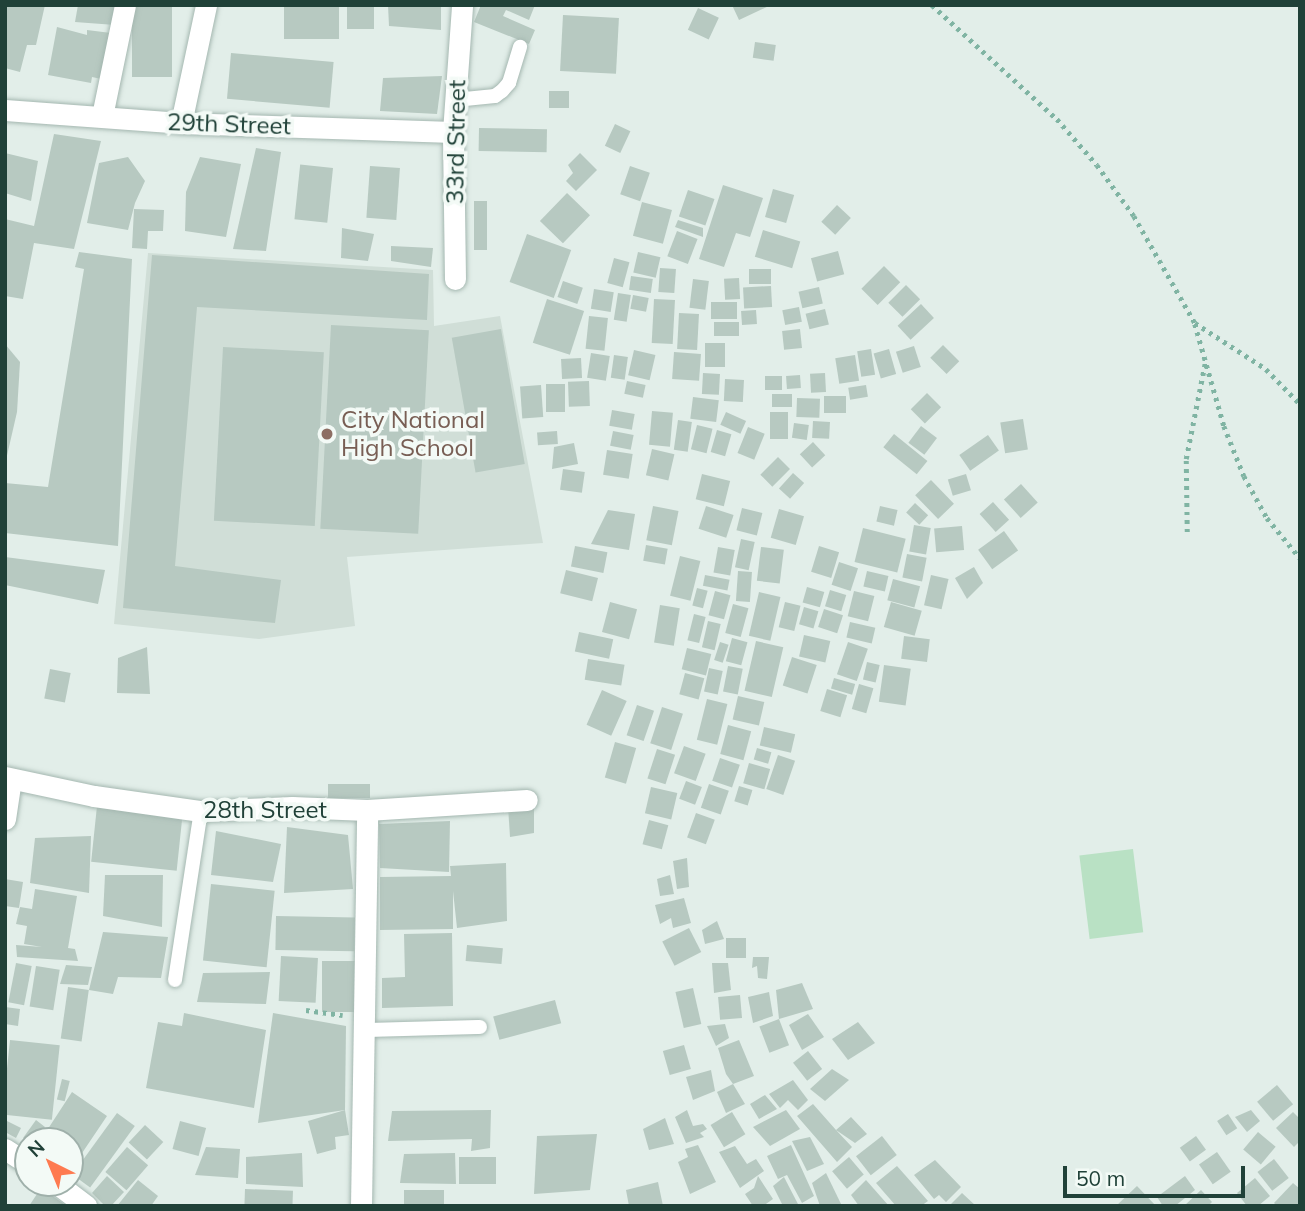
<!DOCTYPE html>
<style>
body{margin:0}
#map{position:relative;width:1305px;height:1211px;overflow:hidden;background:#e2eee9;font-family:Mulish,sans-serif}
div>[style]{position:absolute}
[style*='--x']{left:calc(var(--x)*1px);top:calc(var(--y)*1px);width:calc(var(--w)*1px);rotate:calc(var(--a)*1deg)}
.built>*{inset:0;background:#d0ded7}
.green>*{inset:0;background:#b9e1c4;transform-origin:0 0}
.building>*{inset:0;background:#b7c9c1;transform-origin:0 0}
.path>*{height:4.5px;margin-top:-2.25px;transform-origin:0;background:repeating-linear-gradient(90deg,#80b4a3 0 3.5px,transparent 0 8.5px)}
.roads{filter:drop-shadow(0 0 2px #a4b7b0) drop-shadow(0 0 2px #a4b7b0)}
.service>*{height:14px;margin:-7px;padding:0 7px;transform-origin:7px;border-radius:7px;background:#fff}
.minor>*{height:21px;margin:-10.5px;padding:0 10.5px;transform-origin:10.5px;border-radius:10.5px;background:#fff}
.dots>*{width:19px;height:19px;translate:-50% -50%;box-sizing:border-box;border:4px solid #f3faf6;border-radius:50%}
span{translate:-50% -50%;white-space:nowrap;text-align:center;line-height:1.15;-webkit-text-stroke:7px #f3faf6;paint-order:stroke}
.street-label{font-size:24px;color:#204138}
.education-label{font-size:24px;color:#785e54}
.left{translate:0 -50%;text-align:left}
.frame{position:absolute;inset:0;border:7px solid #204138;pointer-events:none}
.north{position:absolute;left:14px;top:1127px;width:70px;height:70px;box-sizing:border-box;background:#f3faf6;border:2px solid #9fb0aa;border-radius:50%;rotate:317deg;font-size:19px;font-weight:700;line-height:28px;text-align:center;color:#204138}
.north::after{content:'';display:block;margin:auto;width:24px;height:32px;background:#fe7a50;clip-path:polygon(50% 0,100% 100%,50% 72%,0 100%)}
.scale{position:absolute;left:1063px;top:1166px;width:182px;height:32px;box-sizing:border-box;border:4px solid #204138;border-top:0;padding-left:9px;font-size:21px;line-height:24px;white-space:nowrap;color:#204138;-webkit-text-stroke:5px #f3faf6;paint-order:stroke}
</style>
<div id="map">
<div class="built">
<i style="clip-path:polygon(148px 253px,433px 270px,434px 326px,500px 316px,543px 543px,347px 557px,355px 626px,259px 639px,114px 624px)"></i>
</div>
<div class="green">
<i style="left:1133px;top:849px;width:84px;height:54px;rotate:83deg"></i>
</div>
<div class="building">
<i style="clip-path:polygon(5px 5px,45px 5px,36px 45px,27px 45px,20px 72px,5px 68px)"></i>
<i style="clip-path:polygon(78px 5px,118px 5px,115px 25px,75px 22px)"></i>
<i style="left:132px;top:5px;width:40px;height:72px"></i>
<i style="left:284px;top:5px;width:55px;height:34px"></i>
<i style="left:347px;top:5px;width:27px;height:24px"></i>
<i style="clip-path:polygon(388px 5px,441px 5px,441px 30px,389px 26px)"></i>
<i style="clip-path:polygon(481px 5px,535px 5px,529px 20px,506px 10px,503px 16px,535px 30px,529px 44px,474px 22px)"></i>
<i style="clip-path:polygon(732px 5px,771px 5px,739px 20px)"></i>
<i style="left:698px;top:8px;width:23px;height:24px;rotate:25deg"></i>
<i style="left:563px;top:15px;width:56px;height:56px;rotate:3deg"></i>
<i style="clip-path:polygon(57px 27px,87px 35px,87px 30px,111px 33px,106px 80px,92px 77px,91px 83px,48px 75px)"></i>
<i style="left:755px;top:42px;width:21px;height:16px;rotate:8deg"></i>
<i style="left:231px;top:53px;width:103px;height:46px;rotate:5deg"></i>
<i style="clip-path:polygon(442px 76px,437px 114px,380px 111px,383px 78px)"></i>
<i style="left:569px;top:91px;width:17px;height:20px;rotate:90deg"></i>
<i style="left:615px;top:124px;width:17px;height:24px;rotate:25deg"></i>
<i style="left:479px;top:128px;width:68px;height:23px;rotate:1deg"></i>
<i style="clip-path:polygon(54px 134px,101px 141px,74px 249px,34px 243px,23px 299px,5px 296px,5px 219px,34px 226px)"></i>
<i style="clip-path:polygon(256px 148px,281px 152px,266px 251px,233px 249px)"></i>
<i style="clip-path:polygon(5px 153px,38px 161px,31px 201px,5px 193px)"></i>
<i style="clip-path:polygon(580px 153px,597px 170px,576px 191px,566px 181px,573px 173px,568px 165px)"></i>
<i style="clip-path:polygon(128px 157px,145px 181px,135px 203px,128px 230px,87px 223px,99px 163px)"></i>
<i style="clip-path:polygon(200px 157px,241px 164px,226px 237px,185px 231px,186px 192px)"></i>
<i style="left:370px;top:166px;width:30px;height:52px;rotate:4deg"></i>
<i style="left:630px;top:166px;width:21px;height:30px;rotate:19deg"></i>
<i style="left:333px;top:168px;width:55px;height:33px;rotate:96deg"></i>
<i style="clip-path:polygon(723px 185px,763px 198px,750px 237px,736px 233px,724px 267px,699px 259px)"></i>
<i style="left:773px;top:189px;width:22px;height:29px;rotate:16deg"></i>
<i style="left:688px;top:190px;width:28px;height:28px;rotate:19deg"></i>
<i style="left:567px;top:193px;width:32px;height:39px;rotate:44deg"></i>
<i style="left:474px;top:201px;width:13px;height:49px"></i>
<i style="left:642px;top:202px;width:31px;height:35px;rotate:15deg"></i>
<i style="left:837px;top:205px;width:19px;height:23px;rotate:43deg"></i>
<i style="clip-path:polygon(134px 209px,164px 210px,163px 231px,148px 231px,147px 249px,132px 248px)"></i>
<i style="clip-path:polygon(678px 220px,703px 228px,703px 237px,675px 227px)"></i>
<i style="clip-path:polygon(342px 228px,374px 234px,368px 261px,341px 258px)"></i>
<i style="left:763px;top:230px;width:39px;height:28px;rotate:17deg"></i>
<i style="left:677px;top:231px;width:22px;height:27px;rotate:21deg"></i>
<i style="left:527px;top:234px;width:47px;height:51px;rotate:20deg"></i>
<i style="clip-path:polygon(391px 246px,433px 248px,431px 267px,391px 261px)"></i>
<i style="left:838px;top:251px;width:24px;height:28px;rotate:75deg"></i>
<i style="clip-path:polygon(79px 252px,132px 259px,118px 546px,5px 533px,5px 483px,48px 487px,84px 269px,75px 267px)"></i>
<i style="left:638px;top:252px;width:23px;height:21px;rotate:13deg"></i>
<i style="clip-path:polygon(152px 255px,429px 274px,427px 320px,197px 307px,175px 566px,281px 580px,275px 623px,123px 608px)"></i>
<i style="left:614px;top:258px;width:16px;height:26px;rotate:15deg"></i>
<i style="left:884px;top:266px;width:23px;height:32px;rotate:45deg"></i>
<i style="left:660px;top:268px;width:16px;height:24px;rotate:4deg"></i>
<i style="left:749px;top:269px;width:22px;height:15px"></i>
<i style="left:631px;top:276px;width:22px;height:14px;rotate:8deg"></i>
<i style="left:739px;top:278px;width:21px;height:15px;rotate:87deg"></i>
<i style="left:693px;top:279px;width:16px;height:29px;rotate:7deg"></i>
<i style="left:563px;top:281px;width:21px;height:17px;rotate:19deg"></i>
<i style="left:906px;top:285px;width:20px;height:25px;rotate:45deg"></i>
<i style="left:771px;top:286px;width:21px;height:28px;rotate:87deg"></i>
<i style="left:819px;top:287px;width:17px;height:21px;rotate:77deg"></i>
<i style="left:594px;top:289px;width:20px;height:20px;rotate:9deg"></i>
<i style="left:618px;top:293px;width:13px;height:27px;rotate:9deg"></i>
<i style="left:633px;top:295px;width:16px;height:14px;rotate:11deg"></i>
<i style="left:547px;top:299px;width:39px;height:46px;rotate:18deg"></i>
<i style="left:654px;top:299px;width:21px;height:44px;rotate:3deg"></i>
<i style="left:737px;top:302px;width:17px;height:26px;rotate:90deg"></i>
<i style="left:921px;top:304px;width:19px;height:32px;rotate:47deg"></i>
<i style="left:799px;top:307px;width:15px;height:17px;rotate:79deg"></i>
<i style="left:825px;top:309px;width:16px;height:20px;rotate:76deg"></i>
<i style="left:756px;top:310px;width:14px;height:15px;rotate:86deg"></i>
<i style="left:679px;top:313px;width:20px;height:36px;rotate:3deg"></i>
<i style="left:589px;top:316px;width:19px;height:33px;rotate:6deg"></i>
<i style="left:739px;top:322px;width:14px;height:25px;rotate:90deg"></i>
<i style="left:331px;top:325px;width:98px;height:204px;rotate:3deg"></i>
<i style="left:501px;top:329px;width:137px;height:50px;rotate:80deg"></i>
<i style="left:800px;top:329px;width:19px;height:18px;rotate:84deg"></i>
<i style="left:705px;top:343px;width:20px;height:24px"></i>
<i style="clip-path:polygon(5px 344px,20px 362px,17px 412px,6px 460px)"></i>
<i style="left:943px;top:345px;width:23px;height:18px;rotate:45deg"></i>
<i style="left:914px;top:346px;width:22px;height:19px;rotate:72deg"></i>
<i style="left:223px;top:347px;width:101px;height:174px;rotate:3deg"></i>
<i style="left:871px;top:349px;width:26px;height:14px;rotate:81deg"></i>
<i style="left:889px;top:349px;width:26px;height:16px;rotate:74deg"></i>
<i style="left:634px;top:350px;width:22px;height:26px;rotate:13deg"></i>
<i style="left:674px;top:352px;width:27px;height:27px;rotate:4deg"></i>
<i style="left:591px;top:353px;width:19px;height:25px;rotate:9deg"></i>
<i style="left:614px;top:355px;width:14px;height:23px;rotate:8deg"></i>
<i style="left:855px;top:355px;width:26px;height:20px;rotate:81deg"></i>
<i style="left:581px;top:358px;width:20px;height:20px;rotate:87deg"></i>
<i style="left:703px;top:373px;width:17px;height:21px;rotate:3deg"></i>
<i style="left:825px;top:373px;width:19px;height:15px;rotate:87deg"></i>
<i style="left:800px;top:375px;width:13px;height:14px;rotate:86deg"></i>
<i style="left:765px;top:376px;width:17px;height:14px"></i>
<i style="left:725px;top:379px;width:19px;height:22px;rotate:3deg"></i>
<i style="left:589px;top:381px;width:25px;height:21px;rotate:88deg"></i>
<i style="left:627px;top:381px;width:19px;height:13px;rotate:12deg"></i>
<i style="left:546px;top:384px;width:19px;height:28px"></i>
<i style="left:541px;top:385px;width:32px;height:21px;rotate:86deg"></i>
<i style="left:866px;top:385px;width:12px;height:18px;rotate:81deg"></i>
<i style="left:927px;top:393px;width:20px;height:23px;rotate:45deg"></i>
<i style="left:772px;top:394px;width:20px;height:13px"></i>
<i style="left:846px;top:396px;width:17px;height:22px;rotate:90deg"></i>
<i style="left:693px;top:397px;width:26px;height:22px;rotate:7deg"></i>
<i style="left:797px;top:398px;width:23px;height:19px;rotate:2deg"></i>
<i style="left:612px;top:410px;width:23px;height:16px;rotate:10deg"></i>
<i style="left:652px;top:411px;width:21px;height:34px;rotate:5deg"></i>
<i style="left:726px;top:412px;width:22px;height:14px;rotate:24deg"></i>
<i style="left:770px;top:412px;width:18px;height:27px"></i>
<i style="left:1023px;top:419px;width:31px;height:23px;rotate:81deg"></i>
<i style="left:678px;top:420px;width:14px;height:30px;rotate:8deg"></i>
<i style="left:813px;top:421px;width:17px;height:17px;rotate:3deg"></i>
<i style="left:794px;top:423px;width:15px;height:15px;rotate:8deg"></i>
<i style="left:697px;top:425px;width:16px;height:25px;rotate:14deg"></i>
<i style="left:921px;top:426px;width:20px;height:21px;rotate:37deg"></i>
<i style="left:748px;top:427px;width:18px;height:28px;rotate:22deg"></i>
<i style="left:717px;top:430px;width:15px;height:23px;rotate:16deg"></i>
<i style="left:557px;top:431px;width:13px;height:20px;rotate:86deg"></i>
<i style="left:613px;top:431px;width:21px;height:15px;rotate:11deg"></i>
<i style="left:894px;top:434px;width:43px;height:17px;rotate:39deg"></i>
<i style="left:988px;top:435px;width:19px;height:35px;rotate:55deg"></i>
<i style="left:813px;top:442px;width:18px;height:18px;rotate:47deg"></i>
<i style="clip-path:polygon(574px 443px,578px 464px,552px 469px,554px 447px)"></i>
<i style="left:652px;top:449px;width:23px;height:27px;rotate:13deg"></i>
<i style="left:607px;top:450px;width:26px;height:25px;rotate:9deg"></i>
<i style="left:778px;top:457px;width:17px;height:25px;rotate:45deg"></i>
<i style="left:563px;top:469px;width:22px;height:21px;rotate:8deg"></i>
<i style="left:793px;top:473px;width:15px;height:21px;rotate:42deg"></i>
<i style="left:702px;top:474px;width:29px;height:26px;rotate:14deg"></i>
<i style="left:966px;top:474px;width:17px;height:19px;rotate:73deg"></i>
<i style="left:931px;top:480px;width:33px;height:22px;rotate:46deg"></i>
<i style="left:1021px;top:484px;width:25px;height:23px;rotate:48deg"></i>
<i style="left:993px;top:502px;width:24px;height:18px;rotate:48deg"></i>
<i style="left:915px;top:503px;width:18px;height:13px;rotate:43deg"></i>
<i style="left:653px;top:506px;width:26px;height:35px;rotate:11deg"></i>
<i style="left:706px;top:506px;width:29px;height:24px;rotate:18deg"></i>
<i style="left:880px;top:506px;width:18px;height:16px;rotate:13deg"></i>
<i style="left:742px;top:508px;width:21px;height:23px;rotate:14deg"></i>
<i style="left:779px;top:509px;width:26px;height:30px;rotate:16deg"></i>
<i style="clip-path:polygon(608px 510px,635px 514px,629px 550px,591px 544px)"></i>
<i style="left:914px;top:525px;width:17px;height:27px;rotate:10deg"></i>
<i style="left:962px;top:526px;width:24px;height:28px;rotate:85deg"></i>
<i style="left:863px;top:528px;width:44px;height:35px;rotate:14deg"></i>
<i style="left:1004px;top:531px;width:24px;height:32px;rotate:54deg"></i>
<i style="left:741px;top:539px;width:14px;height:29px;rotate:12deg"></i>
<i style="left:646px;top:545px;width:22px;height:16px;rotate:10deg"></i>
<i style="left:575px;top:546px;width:33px;height:21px;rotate:11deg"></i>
<i style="left:819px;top:546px;width:21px;height:27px;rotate:17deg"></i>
<i style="left:718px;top:547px;width:17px;height:26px;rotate:10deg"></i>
<i style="left:761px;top:547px;width:23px;height:34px;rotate:7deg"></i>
<i style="left:907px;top:554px;width:20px;height:24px;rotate:11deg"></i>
<i style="left:680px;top:556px;width:21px;height:41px;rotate:14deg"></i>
<i style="clip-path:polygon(5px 557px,105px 570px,98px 604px,5px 585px)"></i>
<i style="left:839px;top:562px;width:20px;height:24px;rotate:18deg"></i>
<i style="clip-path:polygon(974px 567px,983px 583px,967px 599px,955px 578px)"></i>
<i style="left:566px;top:570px;width:33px;height:24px;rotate:14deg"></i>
<i style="left:738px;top:571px;width:14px;height:30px;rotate:4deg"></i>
<i style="left:867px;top:571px;width:22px;height:16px;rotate:13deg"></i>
<i style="left:705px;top:575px;width:25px;height:11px;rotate:11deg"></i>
<i style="left:931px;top:575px;width:18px;height:31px;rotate:13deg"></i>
<i style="left:893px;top:579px;width:28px;height:22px;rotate:15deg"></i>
<i style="left:807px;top:587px;width:18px;height:16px;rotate:16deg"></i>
<i style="left:697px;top:588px;width:11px;height:18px;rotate:15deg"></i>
<i style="left:830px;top:590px;width:17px;height:17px;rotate:17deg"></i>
<i style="left:715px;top:591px;width:16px;height:25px;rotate:15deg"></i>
<i style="left:854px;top:591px;width:21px;height:26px;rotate:14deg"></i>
<i style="left:759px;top:592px;width:22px;height:45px;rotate:13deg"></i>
<i style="left:610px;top:602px;width:28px;height:31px;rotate:15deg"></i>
<i style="left:785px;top:602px;width:16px;height:26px;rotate:14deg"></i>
<i style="left:891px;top:602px;width:32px;height:26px;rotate:16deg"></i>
<i style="left:733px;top:604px;width:16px;height:30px;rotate:15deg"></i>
<i style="left:660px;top:605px;width:20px;height:38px;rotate:9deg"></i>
<i style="left:804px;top:607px;width:15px;height:18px;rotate:16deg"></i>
<i style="left:824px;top:609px;width:20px;height:19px;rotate:18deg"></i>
<i style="left:694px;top:614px;width:12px;height:27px;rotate:14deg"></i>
<i style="left:708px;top:621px;width:13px;height:27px;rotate:13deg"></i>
<i style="left:850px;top:622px;width:26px;height:16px;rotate:13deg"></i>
<i style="left:579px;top:632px;width:35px;height:20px;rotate:12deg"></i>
<i style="left:804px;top:635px;width:27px;height:22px;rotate:13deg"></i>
<i style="left:904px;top:636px;width:26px;height:23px;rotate:7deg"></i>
<i style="left:732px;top:638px;width:16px;height:24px;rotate:15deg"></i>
<i style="left:756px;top:641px;width:28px;height:51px;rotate:13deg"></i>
<i style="left:720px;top:642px;width:9px;height:19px;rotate:18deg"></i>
<i style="left:848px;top:642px;width:21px;height:34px;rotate:19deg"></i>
<i style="clip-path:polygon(147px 647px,150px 694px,117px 693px,118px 658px)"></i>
<i style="left:687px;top:648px;width:25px;height:22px;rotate:14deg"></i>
<i style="left:792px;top:657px;width:26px;height:30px;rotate:18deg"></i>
<i style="left:588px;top:659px;width:37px;height:21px;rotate:9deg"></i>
<i style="left:867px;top:662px;width:13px;height:18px;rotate:13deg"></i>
<i style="left:884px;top:665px;width:27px;height:37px;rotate:8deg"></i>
<i style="left:728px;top:666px;width:15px;height:26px;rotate:11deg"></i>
<i style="left:709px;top:668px;width:14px;height:24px;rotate:12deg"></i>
<i style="left:50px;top:669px;width:21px;height:30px;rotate:11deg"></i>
<i style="left:685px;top:673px;width:20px;height:22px;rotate:15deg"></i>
<i style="left:834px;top:678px;width:22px;height:11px;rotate:16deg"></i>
<i style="left:859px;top:684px;width:15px;height:26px;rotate:16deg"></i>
<i style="left:827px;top:689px;width:21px;height:23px;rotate:17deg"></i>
<i style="left:602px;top:690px;width:27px;height:38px;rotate:24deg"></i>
<i style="left:738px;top:696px;width:27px;height:24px;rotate:13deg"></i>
<i style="left:707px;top:699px;width:21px;height:42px;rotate:14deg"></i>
<i style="left:637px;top:705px;width:18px;height:32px;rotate:19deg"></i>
<i style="left:662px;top:707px;width:22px;height:38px;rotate:18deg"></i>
<i style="left:728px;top:725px;width:24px;height:30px;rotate:15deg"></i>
<i style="left:764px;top:727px;width:32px;height:19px;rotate:13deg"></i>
<i style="left:615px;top:742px;width:22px;height:37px;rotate:16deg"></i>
<i style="left:684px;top:746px;width:23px;height:29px;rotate:20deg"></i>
<i style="left:757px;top:748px;width:15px;height:12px;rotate:16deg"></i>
<i style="left:657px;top:749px;width:19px;height:31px;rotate:18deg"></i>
<i style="left:778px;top:755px;width:18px;height:36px;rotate:19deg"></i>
<i style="left:720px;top:758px;width:21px;height:24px;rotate:19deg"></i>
<i style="left:749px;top:763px;width:22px;height:21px;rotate:16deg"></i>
<i style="left:686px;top:781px;width:17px;height:19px;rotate:21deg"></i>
<i style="left:370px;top:784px;width:14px;height:42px;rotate:90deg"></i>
<i style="left:709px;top:784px;width:21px;height:25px;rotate:19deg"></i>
<i style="left:739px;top:786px;width:14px;height:16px;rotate:17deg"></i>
<i style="left:651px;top:787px;width:27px;height:27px;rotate:13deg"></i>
<i style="clip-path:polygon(534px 803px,534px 833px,510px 837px,508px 806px)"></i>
<i style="left:97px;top:806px;width:86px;height:56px;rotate:6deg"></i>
<i style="left:696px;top:813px;width:20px;height:26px;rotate:20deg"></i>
<i style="left:649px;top:820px;width:20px;height:25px;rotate:15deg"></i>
<i style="clip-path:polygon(450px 821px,449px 872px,380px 868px,379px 824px)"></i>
<i style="clip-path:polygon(287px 827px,348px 835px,353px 889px,284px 893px)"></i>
<i style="clip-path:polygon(216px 831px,281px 844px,273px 882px,211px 875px)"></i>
<i style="clip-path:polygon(91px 836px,89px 893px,30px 883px,35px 838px)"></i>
<i style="clip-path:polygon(687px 858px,689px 887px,677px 889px,673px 861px)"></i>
<i style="clip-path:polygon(506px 863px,507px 921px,457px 928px,453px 891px,453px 929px,380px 930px,380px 877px,451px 876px,450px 866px)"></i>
<i style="clip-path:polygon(105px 875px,163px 875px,162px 927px,103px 916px)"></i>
<i style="clip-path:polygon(670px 875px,674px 894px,660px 896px,657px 879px)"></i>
<i style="clip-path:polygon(5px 879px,23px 882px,19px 908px,5px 906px)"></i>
<i style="left:211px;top:884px;width:64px;height:77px;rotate:6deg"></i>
<i style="clip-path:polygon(35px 889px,77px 896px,68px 948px,75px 949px,78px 961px,17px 957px,16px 945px,42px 947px,24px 944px,27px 926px,16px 924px,20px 907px,32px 909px)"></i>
<i style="clip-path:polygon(684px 898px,691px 923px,673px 928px,671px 918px,660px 924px,655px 905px)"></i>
<i style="left:276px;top:916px;width:79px;height:34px;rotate:1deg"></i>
<i style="clip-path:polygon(717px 921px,724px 939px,705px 944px,702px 930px)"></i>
<i style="left:689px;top:928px;width:27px;height:30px;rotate:63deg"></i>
<i style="clip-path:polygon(103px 932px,168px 937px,161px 978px,118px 977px,113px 994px,89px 990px)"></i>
<i style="clip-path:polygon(452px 933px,453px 1006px,382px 1008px,382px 978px,405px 977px,404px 934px)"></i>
<i style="left:746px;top:938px;width:20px;height:20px;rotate:90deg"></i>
<i style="left:467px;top:945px;width:36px;height:16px;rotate:5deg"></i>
<i style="left:281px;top:956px;width:37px;height:45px;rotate:3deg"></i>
<i style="clip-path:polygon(753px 957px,769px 957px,767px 979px,758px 978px,757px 966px,752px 968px)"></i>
<i style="left:322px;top:961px;width:37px;height:51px"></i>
<i style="left:16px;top:963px;width:16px;height:40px;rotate:11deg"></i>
<i style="clip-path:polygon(712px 963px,728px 963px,731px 990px,714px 993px)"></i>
<i style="clip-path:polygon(66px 965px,92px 967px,88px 985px,60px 984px)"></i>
<i style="left:36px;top:966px;width:24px;height:41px;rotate:9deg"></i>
<i style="clip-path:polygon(270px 972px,266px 1004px,197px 1002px,203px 973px)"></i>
<i style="clip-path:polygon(802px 983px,813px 1009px,779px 1019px,776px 990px)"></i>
<i style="left:68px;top:987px;width:21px;height:52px;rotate:8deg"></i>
<i style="left:693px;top:988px;width:37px;height:18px;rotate:77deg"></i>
<i style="clip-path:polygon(769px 992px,773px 1016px,753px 1023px,748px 997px)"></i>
<i style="left:740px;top:995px;width:23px;height:22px;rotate:85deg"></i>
<i style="left:555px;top:1000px;width:24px;height:64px;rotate:75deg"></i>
<i style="clip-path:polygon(5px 1007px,20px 1009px,18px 1026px,5px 1024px)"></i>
<i style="clip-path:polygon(184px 1013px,266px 1030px,254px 1108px,146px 1088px,158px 1022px,182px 1026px)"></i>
<i style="clip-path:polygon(273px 1013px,346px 1026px,345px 1110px,258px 1123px)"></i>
<i style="clip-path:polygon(808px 1014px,824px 1037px,802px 1050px,789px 1025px)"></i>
<i style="left:779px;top:1019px;width:28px;height:21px;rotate:69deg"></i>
<i style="clip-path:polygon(858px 1022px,875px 1043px,848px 1060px,832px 1039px)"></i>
<i style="clip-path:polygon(725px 1024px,729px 1038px,716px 1046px,707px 1026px)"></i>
<i style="left:10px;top:1040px;width:50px;height:75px;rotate:6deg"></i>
<i style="clip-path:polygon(739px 1040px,754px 1076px,733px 1084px,726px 1074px,718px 1048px)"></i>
<i style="left:684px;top:1045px;width:25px;height:22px;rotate:74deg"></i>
<i style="left:808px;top:1051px;width:23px;height:19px;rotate:52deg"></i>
<i style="clip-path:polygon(832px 1069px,849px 1080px,825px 1101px,810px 1089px)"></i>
<i style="clip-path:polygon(711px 1070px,715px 1091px,693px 1100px,686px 1077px)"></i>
<i style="left:62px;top:1079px;width:8px;height:21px;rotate:14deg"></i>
<i style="clip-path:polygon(793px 1080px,808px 1100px,798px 1110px,788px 1100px,780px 1108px,769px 1094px)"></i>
<i style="clip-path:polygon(733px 1084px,745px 1104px,726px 1113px,717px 1092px)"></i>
<i style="left:1277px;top:1085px;width:25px;height:26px;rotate:50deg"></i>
<i style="clip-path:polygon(72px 1092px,107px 1116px,76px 1162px,70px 1157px,70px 1141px,42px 1138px)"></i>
<i style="clip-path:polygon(765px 1095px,777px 1109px,759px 1119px,750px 1104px)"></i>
<i style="clip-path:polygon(813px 1104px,836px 1130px,851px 1117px,867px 1134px,855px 1143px,836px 1130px,852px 1147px,837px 1162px,797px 1116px)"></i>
<i style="clip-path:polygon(345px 1110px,349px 1135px,335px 1137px,336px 1149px,317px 1154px,308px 1121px)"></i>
<i style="clip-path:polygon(491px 1110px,490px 1148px,471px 1151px,472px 1139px,388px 1141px,392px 1111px)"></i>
<i style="clip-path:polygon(687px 1110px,693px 1126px,703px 1124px,707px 1129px,700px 1133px,704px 1137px,686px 1143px,675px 1117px)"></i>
<i style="clip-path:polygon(786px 1110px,800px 1129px,770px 1146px,753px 1127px)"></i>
<i style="clip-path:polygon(1251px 1110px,1260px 1121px,1247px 1132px,1235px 1117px)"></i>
<i style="left:732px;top:1112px;width:26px;height:25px;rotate:59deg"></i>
<i style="clip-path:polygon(1293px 1112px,1300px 1119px,1300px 1141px,1294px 1147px,1276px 1128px)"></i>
<i style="left:117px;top:1113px;width:22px;height:76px;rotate:36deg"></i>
<i style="left:1228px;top:1114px;width:17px;height:13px;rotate:57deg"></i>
<i style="clip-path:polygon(665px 1118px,674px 1144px,649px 1150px,643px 1129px)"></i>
<i style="clip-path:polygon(5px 1120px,21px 1128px,16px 1138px,5px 1132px)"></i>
<i style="clip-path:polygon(36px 1120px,45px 1127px,35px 1141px,27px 1141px,23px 1138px)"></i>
<i style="left:180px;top:1121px;width:27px;height:29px;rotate:15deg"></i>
<i style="left:145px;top:1125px;width:25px;height:24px;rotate:43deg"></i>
<i style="left:1258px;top:1132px;width:23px;height:23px;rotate:40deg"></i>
<i style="clip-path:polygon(597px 1134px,590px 1190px,534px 1194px,537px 1136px)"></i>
<i style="left:882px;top:1136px;width:24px;height:33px;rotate:52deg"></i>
<i style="left:1196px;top:1136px;width:17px;height:20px;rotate:54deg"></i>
<i style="clip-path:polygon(810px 1137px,824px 1164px,807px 1171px,792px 1141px)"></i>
<i style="clip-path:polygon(698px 1145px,716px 1182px,690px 1194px,678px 1162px,688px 1157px,685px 1149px)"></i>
<i style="clip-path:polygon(791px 1145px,814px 1196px,802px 1203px,787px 1175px,778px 1179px,767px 1156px)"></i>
<i style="clip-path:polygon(735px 1146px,747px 1164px,756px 1159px,764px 1171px,740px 1188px,719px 1152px)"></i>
<i style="left:127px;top:1147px;width:28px;height:33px;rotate:41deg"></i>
<i style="clip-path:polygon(206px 1147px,240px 1149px,238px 1178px,195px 1175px)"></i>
<i style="left:1217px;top:1152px;width:24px;height:22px;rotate:55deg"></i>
<i style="clip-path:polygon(302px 1153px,303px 1187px,246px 1184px,246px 1157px)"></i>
<i style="clip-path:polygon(455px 1153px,456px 1184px,400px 1183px,404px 1154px)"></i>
<i style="left:459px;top:1157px;width:37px;height:27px"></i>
<i style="left:849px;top:1157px;width:23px;height:22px;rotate:50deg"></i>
<i style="left:1274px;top:1159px;width:24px;height:21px;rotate:52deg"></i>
<i style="clip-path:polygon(935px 1160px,961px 1187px,946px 1202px,939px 1195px,934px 1199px,914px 1175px)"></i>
<i style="clip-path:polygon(897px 1166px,928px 1201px,921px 1206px,896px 1206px,876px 1183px)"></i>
<i style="clip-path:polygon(826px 1173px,842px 1206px,820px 1206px,812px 1183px)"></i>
<i style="clip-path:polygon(107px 1176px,124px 1192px,111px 1206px,105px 1206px,92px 1193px)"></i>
<i style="clip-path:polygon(758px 1176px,773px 1199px,763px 1206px,753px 1206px,745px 1194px,754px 1188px)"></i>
<i style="clip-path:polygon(1185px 1176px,1195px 1190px,1175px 1206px,1163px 1206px,1157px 1197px)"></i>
<i style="clip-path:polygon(784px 1177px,799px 1206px,783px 1206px,773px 1186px)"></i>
<i style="clip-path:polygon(1255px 1178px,1270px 1196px,1258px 1206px,1247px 1206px,1237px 1193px)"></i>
<i style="clip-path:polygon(138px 1180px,158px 1196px,151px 1206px,117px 1206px)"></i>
<i style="clip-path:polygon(866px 1180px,889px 1206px,859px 1206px,851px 1195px)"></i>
<i style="clip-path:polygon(658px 1182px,663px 1206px,629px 1206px,626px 1190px)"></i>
<i style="clip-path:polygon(1293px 1183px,1300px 1189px,1300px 1206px,1277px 1206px,1274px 1203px)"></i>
<i style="clip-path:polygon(1137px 1186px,1156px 1206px,1116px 1206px)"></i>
<i style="clip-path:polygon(41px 1188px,67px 1206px,29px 1206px)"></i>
<i style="left:245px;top:1189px;width:48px;height:17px;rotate:2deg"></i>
<i style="left:404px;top:1190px;width:40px;height:16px"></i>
<i style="clip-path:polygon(1201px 1190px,1212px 1202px,1208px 1206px,1184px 1206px)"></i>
<i style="clip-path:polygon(962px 1193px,976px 1206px,949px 1206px)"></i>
</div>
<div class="path">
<i style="--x:932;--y:5;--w:169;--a:42.4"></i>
<i style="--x:1057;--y:119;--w:61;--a:49"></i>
<i style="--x:1097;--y:165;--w:63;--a:54"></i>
<i style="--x:1134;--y:216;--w:123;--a:60.3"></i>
<i style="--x:1195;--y:323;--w:85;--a:32.9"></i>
<i style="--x:1266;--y:369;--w:49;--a:45.8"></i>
<i style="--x:1195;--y:324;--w:106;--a:74.1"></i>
<i style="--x:1224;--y:426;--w:54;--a:68.2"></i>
<i style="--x:1244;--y:476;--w:48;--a:61.3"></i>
<i style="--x:1267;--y:518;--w:52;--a:50.5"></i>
<i style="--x:1187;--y:532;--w:73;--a:-90.8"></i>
<i style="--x:1186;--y:459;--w:98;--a:-78.8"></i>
<i style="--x:306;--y:1010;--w:37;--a:8"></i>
</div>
<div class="roads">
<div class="service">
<i style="--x:455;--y:100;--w:40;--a:-5.7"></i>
<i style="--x:495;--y:96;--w:9;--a:-36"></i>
<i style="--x:502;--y:91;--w:11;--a:-49"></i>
<i style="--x:509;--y:83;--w:38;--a:-73"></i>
<i style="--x:175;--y:980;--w:171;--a:-81.3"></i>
<i style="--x:365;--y:1030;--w:115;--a:-1.5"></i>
</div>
<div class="minor">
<i style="--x:5;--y:110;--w:176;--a:4.2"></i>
<i style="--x:181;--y:123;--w:272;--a:1.9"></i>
<i style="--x:102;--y:116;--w:113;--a:-78.3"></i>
<i style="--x:181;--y:123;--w:121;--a:-78"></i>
<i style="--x:455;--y:279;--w:147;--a:-90.8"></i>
<i style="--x:453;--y:132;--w:127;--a:-85.9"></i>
<i style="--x:5;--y:777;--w:91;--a:12.1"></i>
<i style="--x:94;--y:796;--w:108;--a:8"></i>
<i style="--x:201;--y:811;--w:91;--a:-2.5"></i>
<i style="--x:292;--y:807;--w:75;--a:2.3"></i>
<i style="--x:367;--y:810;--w:160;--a:-3.6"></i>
<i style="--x:5;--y:819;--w:40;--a:-81.5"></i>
<i style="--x:5;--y:1149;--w:27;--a:33"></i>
<i style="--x:56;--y:1183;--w:38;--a:37"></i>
<i style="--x:361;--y:1206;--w:396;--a:-89.1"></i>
</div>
</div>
<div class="dots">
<i style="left:327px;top:434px;background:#8d6e63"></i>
</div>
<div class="street-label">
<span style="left:229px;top:124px;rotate:2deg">29th Street</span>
<span style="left:456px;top:142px;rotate:-89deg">33rd Street</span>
<span style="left:265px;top:810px">28th Street</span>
</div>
<div class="education-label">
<span class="left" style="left:341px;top:434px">City National<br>High School</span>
</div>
<div class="frame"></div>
<div class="north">N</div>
<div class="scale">50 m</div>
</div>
